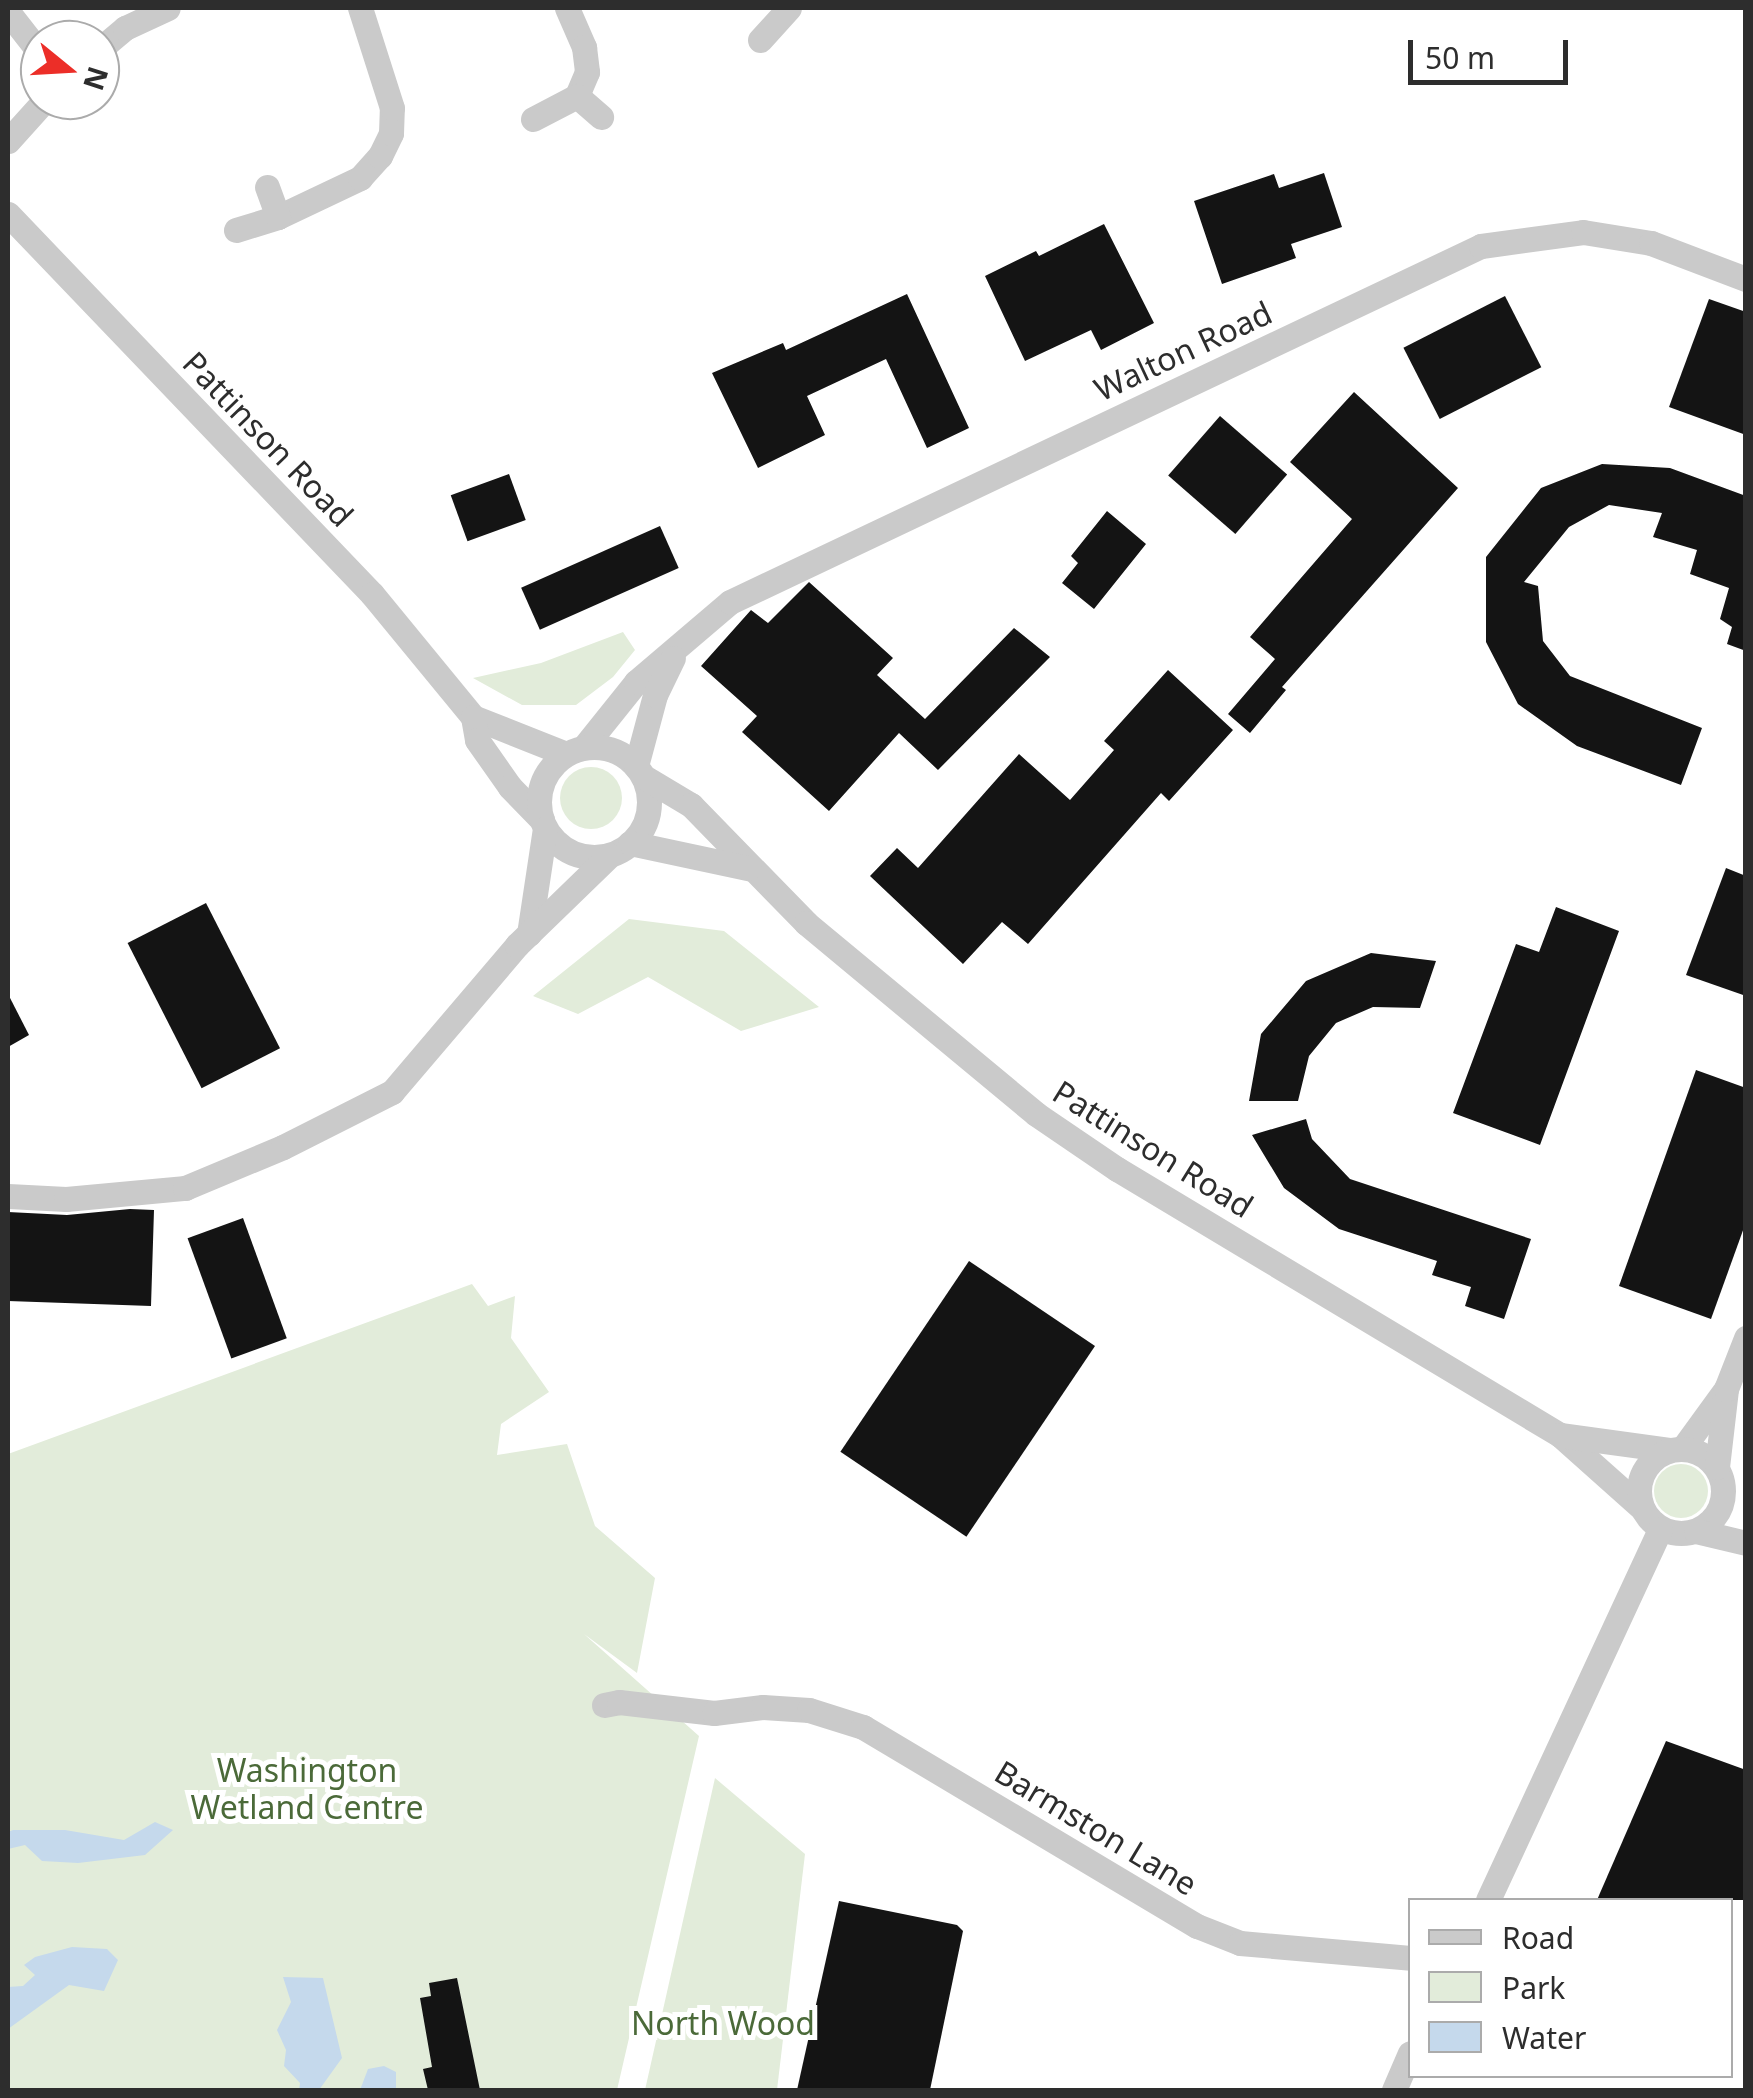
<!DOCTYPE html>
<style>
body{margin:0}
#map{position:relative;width:1753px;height:2098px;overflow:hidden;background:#fff;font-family:"Noto Sans",sans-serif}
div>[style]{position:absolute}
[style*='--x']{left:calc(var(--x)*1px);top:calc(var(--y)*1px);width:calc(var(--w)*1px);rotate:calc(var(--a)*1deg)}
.green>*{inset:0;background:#e2ecda}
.round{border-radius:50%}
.water>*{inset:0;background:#c5d9ec}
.building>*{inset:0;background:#141414;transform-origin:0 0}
.minor>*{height:25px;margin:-12.5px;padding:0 12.5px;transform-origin:12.5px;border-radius:12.5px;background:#cacaca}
.minor>.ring{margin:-12.5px;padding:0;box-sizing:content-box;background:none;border:25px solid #cacaca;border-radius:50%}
span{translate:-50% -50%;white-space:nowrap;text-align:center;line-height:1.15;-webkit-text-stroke:10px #fff;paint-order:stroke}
.street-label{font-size:32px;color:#2d2d2d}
.park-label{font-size:32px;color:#4b6a39}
.frame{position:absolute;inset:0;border:10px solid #2d2d2d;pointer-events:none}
.legend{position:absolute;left:1408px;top:1898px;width:325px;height:180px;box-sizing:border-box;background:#fff;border:2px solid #ababab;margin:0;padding:12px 18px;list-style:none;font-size:30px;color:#2d2d2d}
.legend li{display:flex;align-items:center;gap:20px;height:50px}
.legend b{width:50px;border:2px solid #ababab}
.north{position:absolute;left:20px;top:20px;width:100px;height:100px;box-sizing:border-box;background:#fff;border:2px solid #ababab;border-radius:50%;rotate:108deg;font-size:28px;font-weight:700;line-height:40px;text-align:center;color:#2d2d2d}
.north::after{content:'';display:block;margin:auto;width:35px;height:45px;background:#ec2e28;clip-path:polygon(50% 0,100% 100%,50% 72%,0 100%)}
.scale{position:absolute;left:1408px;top:40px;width:160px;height:45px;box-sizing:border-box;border:5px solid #2d2d2d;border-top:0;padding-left:12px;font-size:30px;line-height:35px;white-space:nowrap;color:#2d2d2d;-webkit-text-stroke:8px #fff;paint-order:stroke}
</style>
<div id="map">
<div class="green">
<i style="clip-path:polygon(623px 632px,635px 650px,613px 677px,576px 705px,522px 705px,473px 678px,541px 663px)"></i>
<i class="round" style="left:560px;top:767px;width:62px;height:62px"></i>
<i style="clip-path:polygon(629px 919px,724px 931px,819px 1007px,741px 1031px,648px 977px,578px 1014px,533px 996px)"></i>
<i style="clip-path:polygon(472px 1284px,488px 1306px,515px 1296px,511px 1338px,549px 1392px,501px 1424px,497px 1455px,567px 1444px,595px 1526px,655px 1578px,637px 1673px,584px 1634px,699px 1736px,617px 2090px,8px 2090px,8px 1454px)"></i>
<i class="round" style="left:1654px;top:1464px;width:54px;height:54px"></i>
<i style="clip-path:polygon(715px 1778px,805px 1854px,777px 2090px,645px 2090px)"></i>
</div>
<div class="water">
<i style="clip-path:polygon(155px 1822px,173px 1830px,145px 1855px,78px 1863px,42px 1861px,25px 1845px,8px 1849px,8px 1832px,13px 1830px,65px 1830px,124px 1840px)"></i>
<i style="clip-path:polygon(72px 1947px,107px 1949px,118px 1960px,104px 1991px,69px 1985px,8px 2029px,8px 1987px,23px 1986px,35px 1975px,24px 1965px,35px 1957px)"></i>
<i style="clip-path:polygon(283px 1977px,323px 1978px,342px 2058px,319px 2090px,299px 2090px,300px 2083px,284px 2066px,286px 2050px,277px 2030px,291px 2002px)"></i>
<i style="clip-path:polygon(384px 2066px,396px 2072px,396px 2090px,360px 2090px,368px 2069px)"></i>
</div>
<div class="building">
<i style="clip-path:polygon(1324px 173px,1342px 227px,1291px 244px,1296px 258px,1222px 284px,1194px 201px,1274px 174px,1279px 188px)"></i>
<i style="clip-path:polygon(1104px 224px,1154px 323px,1101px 350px,1091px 330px,1025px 361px,985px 276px,1036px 251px,1039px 256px)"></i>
<i style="clip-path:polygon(907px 294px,969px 428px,927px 448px,886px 359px,807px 396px,825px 435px,758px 468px,712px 373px,783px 343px,786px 350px)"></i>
<i style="left:1505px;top:296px;width:80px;height:114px;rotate:63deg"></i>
<i style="clip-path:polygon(1709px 299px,1746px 312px,1746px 435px,1669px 407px)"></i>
<i style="clip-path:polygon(1354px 392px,1458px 488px,1282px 687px,1286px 690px,1250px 733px,1228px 714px,1275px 659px,1250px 637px,1352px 519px,1290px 462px)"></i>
<i style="left:1220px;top:416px;width:89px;height:79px;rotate:41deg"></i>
<i style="clip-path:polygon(1602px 464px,1670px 468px,1746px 496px,1746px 651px,1727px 644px,1732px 627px,1720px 619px,1729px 588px,1690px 574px,1697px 550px,1653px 537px,1662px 513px,1609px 505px,1569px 527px,1524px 582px,1538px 586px,1543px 641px,1570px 676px,1702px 728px,1681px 785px,1577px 746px,1518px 704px,1486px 642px,1486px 557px,1541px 488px)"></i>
<i style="left:509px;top:474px;width:49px;height:62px;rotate:70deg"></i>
<i style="clip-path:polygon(1107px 511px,1146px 544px,1094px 609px,1062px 583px,1078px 563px,1071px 556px)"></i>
<i style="left:660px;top:526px;width:46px;height:152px;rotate:66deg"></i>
<i style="clip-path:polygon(809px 582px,893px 658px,877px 675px,925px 719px,1014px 628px,1050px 657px,938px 770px,899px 733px,829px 811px,742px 732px,757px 716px,701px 666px,751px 610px,768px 623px)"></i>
<i style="clip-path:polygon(1168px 670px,1233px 730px,1169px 801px,1161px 793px,1028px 944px,1002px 922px,963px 964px,870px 876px,897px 848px,918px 868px,1019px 754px,1070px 800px,1114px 750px,1104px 741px)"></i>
<i style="clip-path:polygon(1726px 868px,1746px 876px,1746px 996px,1686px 975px)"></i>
<i style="left:206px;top:903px;width:163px;height:88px;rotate:63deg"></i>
<i style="clip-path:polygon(1556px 907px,1619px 931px,1540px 1145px,1453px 1113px,1516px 944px,1539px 952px)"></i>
<i style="clip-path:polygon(1371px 953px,1436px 961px,1420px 1008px,1373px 1007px,1336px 1023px,1309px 1056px,1298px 1101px,1249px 1101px,1261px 1034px,1306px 981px)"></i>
<i style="clip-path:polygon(8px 994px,29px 1035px,8px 1047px)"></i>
<i style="clip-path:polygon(1696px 1070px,1746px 1088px,1746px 1222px,1711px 1319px,1619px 1286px)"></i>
<i style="clip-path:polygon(1306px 1119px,1312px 1139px,1350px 1179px,1531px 1239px,1504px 1319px,1465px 1306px,1471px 1287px,1432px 1275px,1437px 1261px,1339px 1229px,1284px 1188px,1252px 1135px)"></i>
<i style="clip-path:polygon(130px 1209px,154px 1210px,151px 1306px,8px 1301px,8px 1212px,67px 1215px)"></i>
<i style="left:243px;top:1218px;width:128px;height:59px;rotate:70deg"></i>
<i style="left:969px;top:1261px;width:152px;height:230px;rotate:34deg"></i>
<i style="clip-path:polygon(1666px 1741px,1746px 1770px,1746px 1900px,1597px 1900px)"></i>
<i style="clip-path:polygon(839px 1901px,957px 1925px,963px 1931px,930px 2090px,797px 2090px)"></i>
<i style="clip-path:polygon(457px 1978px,480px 2090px,428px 2090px,423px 2069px,432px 2067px,420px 1998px,431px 1996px,429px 1983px)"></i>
</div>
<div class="minor">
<i style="--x:567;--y:8;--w:43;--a:66.4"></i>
<i style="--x:584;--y:47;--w:25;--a:83"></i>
<i style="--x:587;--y:72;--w:26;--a:113"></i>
<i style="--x:8;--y:12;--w:52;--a:52"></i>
<i style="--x:760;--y:40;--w:43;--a:-47.8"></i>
<i style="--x:100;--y:49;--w:33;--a:-40"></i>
<i style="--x:125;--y:28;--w:47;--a:-24.9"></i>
<i style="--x:533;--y:119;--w:50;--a:-27.6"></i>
<i style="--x:577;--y:96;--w:32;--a:41"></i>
<i style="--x:8;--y:141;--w:55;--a:-47.9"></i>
<i style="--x:8;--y:214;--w:526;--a:46.23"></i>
<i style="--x:372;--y:594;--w:159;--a:50.6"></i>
<i style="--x:473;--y:717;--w:100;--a:21.7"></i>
<i style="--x:278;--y:217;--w:91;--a:-25.4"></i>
<i style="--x:360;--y:178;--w:30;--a:-48"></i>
<i style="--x:380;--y:156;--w:25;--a:-64"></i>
<i style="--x:391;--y:133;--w:25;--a:-88"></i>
<i style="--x:392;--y:108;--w:105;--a:-107.7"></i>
<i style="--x:236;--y:230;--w:44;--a:-17.2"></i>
<i style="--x:278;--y:217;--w:32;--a:-110"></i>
<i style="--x:473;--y:717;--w:23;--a:80"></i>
<i style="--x:477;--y:740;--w:57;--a:54.9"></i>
<i style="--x:510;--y:787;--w:46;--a:45.9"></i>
<i style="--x:584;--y:747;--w:83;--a:-51.3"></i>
<i style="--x:636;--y:682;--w:123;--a:-40.4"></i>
<i style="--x:730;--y:602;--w:831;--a:-25.36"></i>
<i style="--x:1481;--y:246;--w:103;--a:-7.8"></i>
<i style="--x:1583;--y:232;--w:69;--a:9.2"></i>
<i style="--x:1651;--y:243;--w:102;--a:20.8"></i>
<i class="ring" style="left:539px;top:747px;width:85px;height:85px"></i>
<i style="--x:636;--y:766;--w:73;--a:-75"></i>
<i style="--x:655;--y:695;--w:41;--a:-64.1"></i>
<i style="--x:644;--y:777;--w:55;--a:30.8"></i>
<i style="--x:691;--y:805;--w:165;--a:45.7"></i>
<i style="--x:806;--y:923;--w:299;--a:39.7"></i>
<i style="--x:1036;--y:1114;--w:98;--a:34.2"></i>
<i style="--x:1117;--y:1169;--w:517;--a:30.98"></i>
<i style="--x:1560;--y:1435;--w:110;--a:41.7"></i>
<i style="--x:630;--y:843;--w:121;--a:12"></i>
<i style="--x:529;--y:934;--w:107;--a:-81.4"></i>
<i style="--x:8;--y:1196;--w:58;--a:3"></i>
<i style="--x:66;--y:1199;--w:120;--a:-5.3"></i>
<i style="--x:185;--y:1188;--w:106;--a:-22.7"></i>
<i style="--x:283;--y:1147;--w:122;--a:-26.8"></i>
<i style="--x:392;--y:1092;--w:193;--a:-49.6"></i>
<i style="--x:517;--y:945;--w:129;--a:-44.1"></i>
<i style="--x:1560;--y:1435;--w:110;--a:7.8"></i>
<i style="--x:1683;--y:1448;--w:68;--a:-54"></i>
<i class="ring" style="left:1639px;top:1449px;width:59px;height:59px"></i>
<i style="--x:1717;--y:1467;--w:79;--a:-83.4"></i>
<i style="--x:1726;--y:1389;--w:55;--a:-68.6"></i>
<i style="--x:1696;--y:1531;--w:51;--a:13.5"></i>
<i style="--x:604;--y:1705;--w:15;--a:-11"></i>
<i style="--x:619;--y:1702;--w:96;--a:6.6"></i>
<i style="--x:714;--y:1713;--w:49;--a:-7"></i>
<i style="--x:763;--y:1707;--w:46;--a:3.7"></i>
<i style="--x:809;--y:1710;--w:57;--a:17.5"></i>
<i style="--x:863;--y:1727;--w:389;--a:30.8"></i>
<i style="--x:1197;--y:1926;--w:46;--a:21.6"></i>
<i style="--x:1240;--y:1943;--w:171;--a:5"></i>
<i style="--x:1488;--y:1900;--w:409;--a:-65.1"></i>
<i style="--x:1394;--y:2090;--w:40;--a:-66.6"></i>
</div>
<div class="street-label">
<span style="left:1183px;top:351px;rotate:-25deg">Walton Road</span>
<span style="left:268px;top:439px;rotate:46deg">Pattinson Road</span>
<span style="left:1153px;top:1149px;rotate:32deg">Pattinson Road</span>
<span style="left:1096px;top:1828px;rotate:31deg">Barmston Lane</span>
</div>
<div class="park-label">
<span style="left:307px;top:1789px">Washington<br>Wetland Centre</span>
<span style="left:723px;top:2023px">North Wood</span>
</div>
<div class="frame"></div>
<ul class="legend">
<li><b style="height:12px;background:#cacaca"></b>Road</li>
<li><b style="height:28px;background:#e2ecda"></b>Park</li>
<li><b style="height:28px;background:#c5d9ec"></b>Water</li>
</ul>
<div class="north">N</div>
<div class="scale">50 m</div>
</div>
